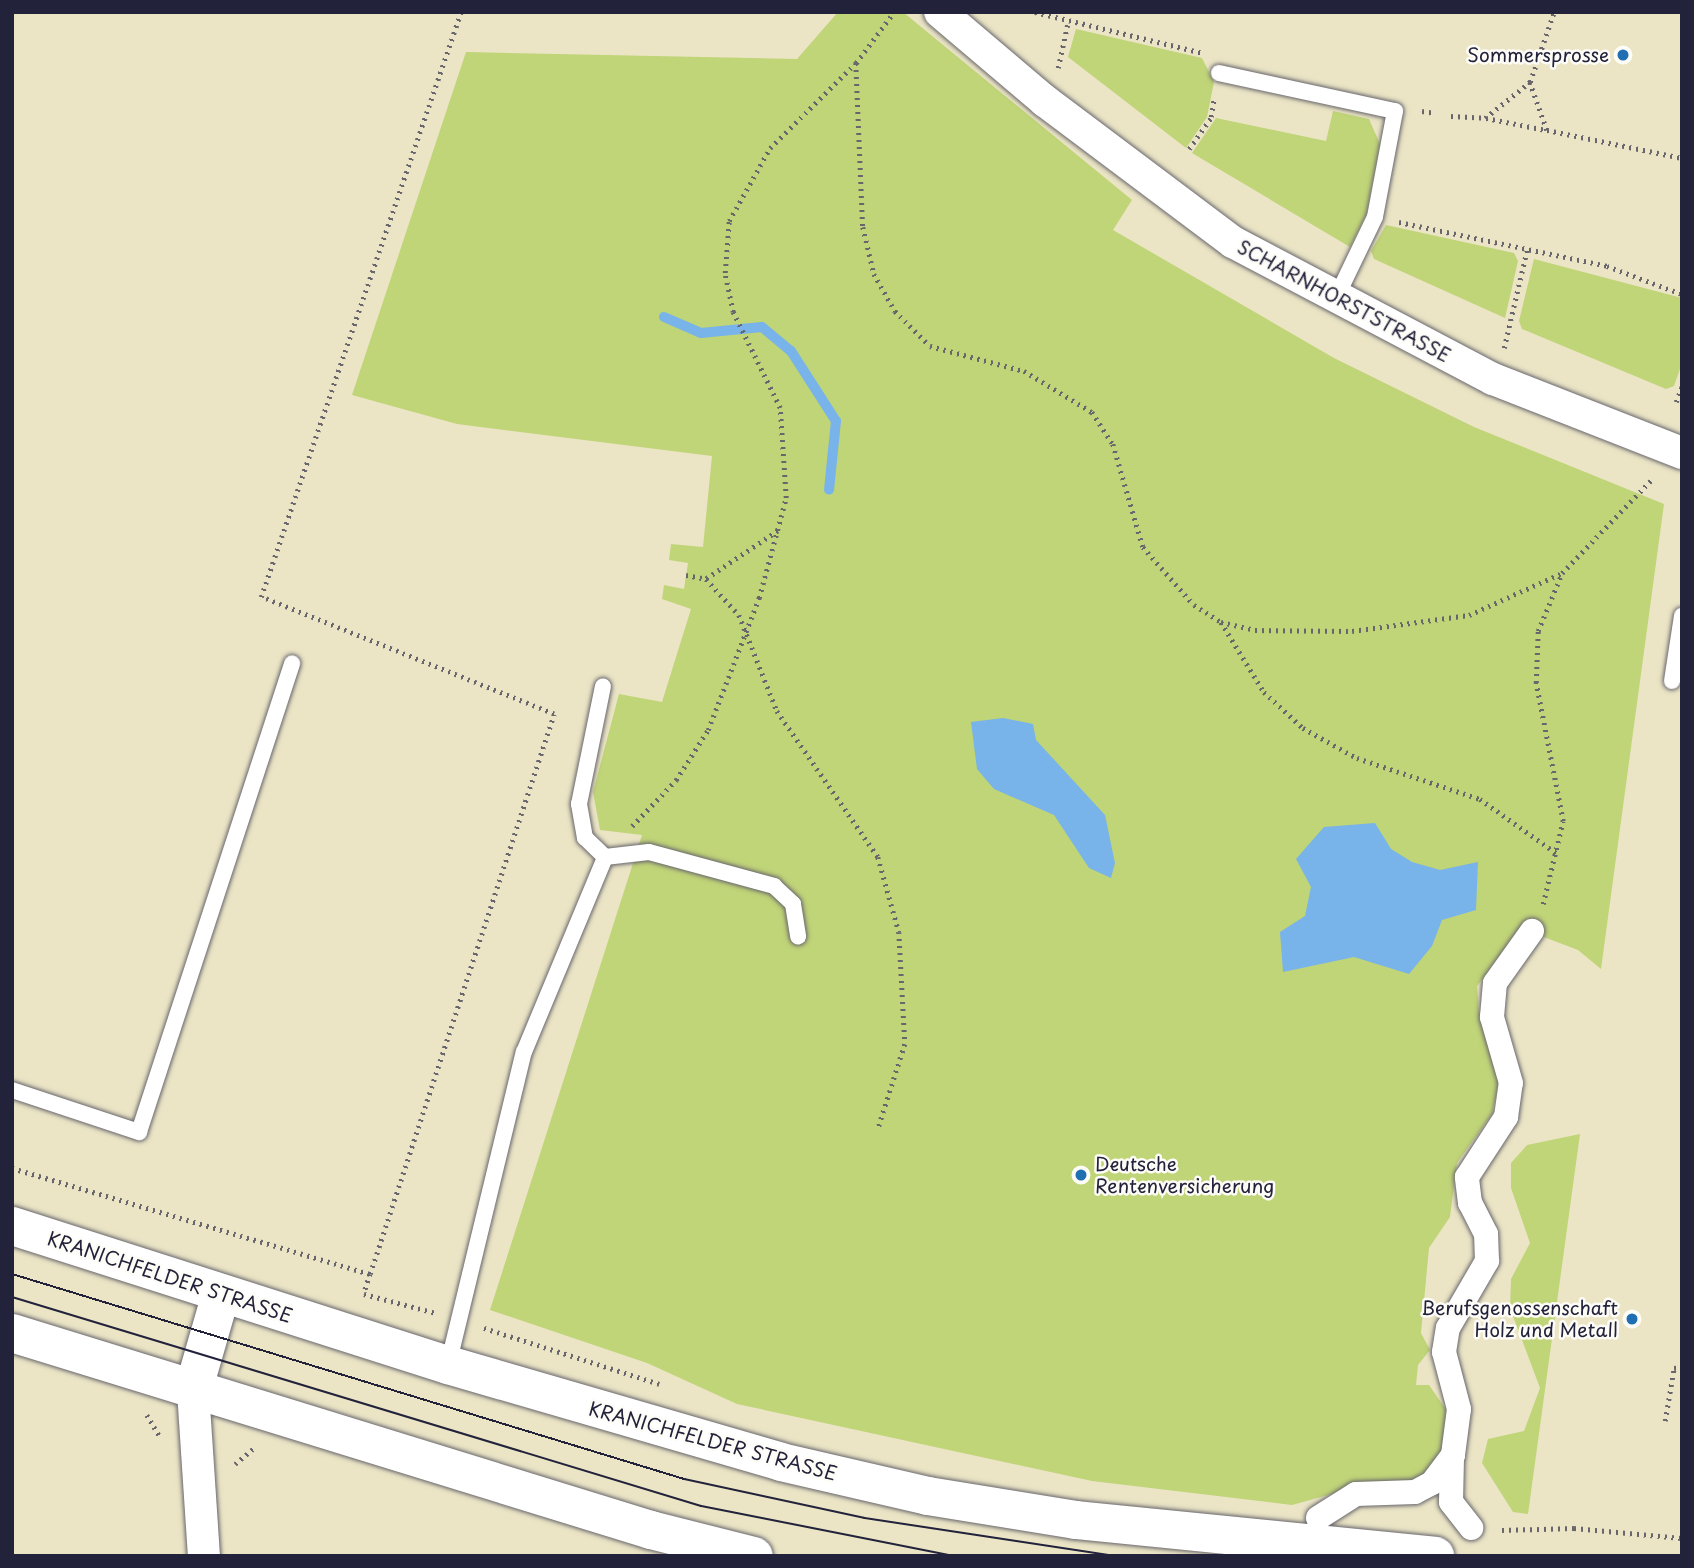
<!DOCTYPE html>
<style>
body{margin:0}
#map{position:relative;width:1694px;height:1568px;overflow:hidden;background:#ebe5c6;font-family:"Playpen Sans",sans-serif}
div>[style]{position:absolute}
[style*='--x']{left:calc(var(--x)*1px);top:calc(var(--y)*1px);width:calc(var(--w)*1px);rotate:calc(var(--a)*1deg)}
.green>*{inset:0;background:#c0d478}
.water>*{inset:0;background:#78b3e9}
.stream>*{height:10px;margin:-5px;padding:0 5px;transform-origin:5px;border-radius:5px;background:#78b3e9}
.path>*{height:4.5px;margin-top:-2.25px;transform-origin:0;background:repeating-linear-gradient(90deg,#68666c 0 2px,transparent 0 7px)}
.roads{filter:drop-shadow(0 0 2px #68666c) drop-shadow(0 0 2px #68666c)}
.service>*{height:16px;margin:-8px;padding:0 8px;transform-origin:8px;border-radius:8px;background:#fff}
.pedestrian>*{height:24px;margin:-12px;padding:0 12px;transform-origin:12px;border-radius:12px;background:#fff}
.minor>*{height:32px;margin:-16px;padding:0 16px;transform-origin:16px;border-radius:16px;background:#fff}
.secondary>*{height:38px;margin:-19px;padding:0 19px;transform-origin:19px;border-radius:19px;background:#fff}
.tram>*{height:2px;margin:-1px;padding:0 1px;transform-origin:1px;border-radius:1px;background:#22223b}
.dots>*{width:19px;height:19px;translate:-50% -50%;box-sizing:border-box;border:4px solid #fdfcf7;border-radius:50%}
span{translate:-50% -50%;white-space:nowrap;text-align:center;line-height:1.15;-webkit-text-stroke:5px #fdfcf7;paint-order:stroke}
.poi-label{font-size:19px;color:#22223b}
.right{translate:-100% -50%;text-align:right}
.left{translate:0 -50%;text-align:left}
.street-label{font-size:19px;color:#22223b}
.frame{position:absolute;inset:0;border:14px solid #22223b;pointer-events:none}
</style>
<div id="map">
<div class="green">
<i style="clip-path:polygon(838px 12px,903px 12px,1132px 200px,1113px 230px,1334px 358px,1474px 427px,1664px 504px,1601px 969px,1578px 950px,1523px 929px,1477px 986px,1479px 1012px,1501px 1073px,1492px 1114px,1457px 1163px,1450px 1217px,1429px 1248px,1421px 1333px,1430px 1350px,1418px 1365px,1416px 1385px,1429px 1385px,1447px 1411px,1444px 1451px,1428px 1478px,1368px 1484px,1292px 1505px,1092px 1481px,737px 1404px,647px 1363px,490px 1310px,642px 835px,600px 830px,593px 792px,619px 694px,662px 702px,691px 609px,662px 599px,664px 585px,684px 589px,688px 563px,669px 560px,671px 544px,703px 547px,712px 456px,457px 424px,352px 395px,466px 52px,797px 59px)"></i>
<i style="clip-path:polygon(1076px 29px,1202px 58px,1214px 82px,1207px 117px,1186px 148px,1068px 57px)"></i>
<i style="clip-path:polygon(1333px 111px,1369px 119px,1380px 144px,1367px 213px,1350px 247px,1192px 153px,1216px 118px,1326px 141px)"></i>
<i style="clip-path:polygon(1386px 225px,1514px 253px,1518px 261px,1505px 318px,1374px 259px,1371px 251px)"></i>
<i style="clip-path:polygon(1534px 259px,1682px 298px,1682px 363px,1674px 386px,1666px 389px,1522px 329px,1519px 321px)"></i>
<i style="clip-path:polygon(1580px 1134px,1528px 1514px,1513px 1512px,1482px 1463px,1488px 1439px,1524px 1431px,1540px 1388px,1510px 1308px,1511px 1279px,1530px 1243px,1511px 1188px,1511px 1163px,1527px 1145px)"></i>
</div>
<div class="water">
<i style="clip-path:polygon(1003px 718px,1033px 724px,1036px 740px,1105px 815px,1115px 863px,1111px 878px,1089px 868px,1054px 815px,994px 789px,977px 769px,971px 722px)"></i>
<i style="clip-path:polygon(1375px 823px,1391px 849px,1412px 862px,1440px 870px,1478px 862px,1476px 910px,1442px 920px,1432px 946px,1409px 974px,1354px 957px,1283px 972px,1280px 932px,1305px 916px,1311px 887px,1296px 859px,1324px 827px)"></i>
</div>
<div class="stream">
<i style="--x:664;--y:317;--w:40;--a:23.4"></i>
<i style="--x:701;--y:333;--w:61;--a:-5.6"></i>
<i style="--x:762;--y:327;--w:38;--a:40"></i>
<i style="--x:791;--y:351;--w:83;--a:57.3"></i>
<i style="--x:836;--y:421;--w:69;--a:95.8"></i>
</div>
<div class="path">
<i style="--x:1035;--y:12;--w:173;--a:13.7"></i>
<i style="--x:856;--y:63;--w:164;--a:87.6"></i>
<i style="--x:863;--y:227;--w:48;--a:76.8"></i>
<i style="--x:874;--y:274;--w:43;--a:60.4"></i>
<i style="--x:895;--y:311;--w:49;--a:45"></i>
<i style="--x:930;--y:346;--w:97;--a:14.9"></i>
<i style="--x:1024;--y:371;--w:79;--a:31.1"></i>
<i style="--x:1092;--y:412;--w:38;--a:57"></i>
<i style="--x:1113;--y:444;--w:107;--a:73.8"></i>
<i style="--x:1143;--y:547;--w:77;--a:48.7"></i>
<i style="--x:1194;--y:605;--w:32;--a:32"></i>
<i style="--x:1221;--y:622;--w:35;--a:13"></i>
<i style="--x:1255;--y:630;--w:97;--a:0.6"></i>
<i style="--x:1352;--y:631;--w:118;--a:-7.8"></i>
<i style="--x:1469;--y:615;--w:102;--a:-24.3"></i>
<i style="--x:1058;--y:68;--w:47;--a:-77.7"></i>
<i style="--x:1530;--y:82;--w:51;--a:70.5"></i>
<i style="--x:1547;--y:130;--w:138;--a:11.7"></i>
<i style="--x:1422;--y:111;--w:13;--a:9"></i>
<i style="--x:1451;--y:116;--w:34;--a:3"></i>
<i style="--x:1485;--y:118;--w:58;--a:-38.7"></i>
<i style="--x:1530;--y:82;--w:74;--a:-71.1"></i>
<i style="--x:1486;--y:118;--w:61;--a:11.3"></i>
<i style="--x:1189;--y:149;--w:39;--a:-55"></i>
<i style="--x:1211;--y:117;--w:19;--a:-81"></i>
<i style="--x:1399;--y:222;--w:213;--a:11.9"></i>
<i style="--x:1607;--y:266;--w:80;--a:20.5"></i>
<i style="--x:1504;--y:348;--w:101;--a:-76.8"></i>
<i style="--x:1676;--y:402;--w:17;--a:-69"></i>
<i style="--x:778;--y:531;--w:87;--a:146.3"></i>
<i style="--x:706;--y:579;--w:49;--a:47.5"></i>
<i style="--x:739;--y:615;--w:103;--a:68.4"></i>
<i style="--x:777;--y:711;--w:178;--a:55.3"></i>
<i style="--x:878;--y:857;--w:78;--a:74.4"></i>
<i style="--x:899;--y:932;--w:112;--a:86.9"></i>
<i style="--x:905;--y:1044;--w:89;--a:107.6"></i>
<i style="--x:686;--y:575;--w:20;--a:11"></i>
<i style="--x:1221;--y:622;--w:82;--a:58.4"></i>
<i style="--x:1264;--y:692;--w:53;--a:42.7"></i>
<i style="--x:1303;--y:728;--w:62;--a:29.1"></i>
<i style="--x:1357;--y:758;--w:130;--a:18.4"></i>
<i style="--x:1480;--y:799;--w:97;--a:35.3"></i>
<i style="--x:632;--y:826;--w:64;--a:-46.3"></i>
<i style="--x:676;--y:780;--w:59;--a:-57.4"></i>
<i style="--x:708;--y:730;--w:142;--a:-68.9"></i>
<i style="--x:759;--y:598;--w:104;--a:-74.9"></i>
<i style="--x:786;--y:498;--w:90;--a:-93.8"></i>
<i style="--x:780;--y:408;--w:107;--a:-116.1"></i>
<i style="--x:733;--y:312;--w:40;--a:-102"></i>
<i style="--x:725;--y:273;--w:52;--a:-85.6"></i>
<i style="--x:729;--y:221;--w:84;--a:-60.7"></i>
<i style="--x:770;--y:148;--w:121;--a:-44.7"></i>
<i style="--x:856;--y:63;--w:64;--a:-53.3"></i>
<i style="--x:1543;--y:904;--w:85;--a:-76.5"></i>
<i style="--x:1563;--y:821;--w:141;--a:-101.1"></i>
<i style="--x:1536;--y:683;--w:52;--a:-87.8"></i>
<i style="--x:1538;--y:631;--w:63;--a:-67.5"></i>
<i style="--x:1562;--y:573;--w:132;--a:-46.2"></i>
<i style="--x:12;--y:1168;--w:373;--a:16.5"></i>
<i style="--x:370;--y:1274;--w:21;--a:107"></i>
<i style="--x:364;--y:1294;--w:74;--a:14.8"></i>
<i style="--x:370;--y:1274;--w:589;--a:-71.81"></i>
<i style="--x:554;--y:714;--w:315;--a:-158.2"></i>
<i style="--x:261;--y:597;--w:618;--a:-71.13"></i>
<i style="--x:484;--y:1328;--w:184;--a:17.7"></i>
<i style="--x:147;--y:1415;--w:26;--a:59"></i>
<i style="--x:1665;--y:1421;--w:54;--a:-80.4"></i>
<i style="--x:1674;--y:1368;--w:8;--a:-7"></i>
<i style="--x:235;--y:1464;--w:26;--a:-40"></i>
<i style="--x:1502;--y:1530;--w:72;--a:-1.6"></i>
<i style="--x:1574;--y:1528;--w:108;--a:5.3"></i>
</div>
<div class="roads">
<div class="service">
<i style="--x:1219;--y:73;--w:180;--a:12.2"></i>
<i style="--x:1395;--y:111;--w:108;--a:100.7"></i>
<i style="--x:1375;--y:217;--w:92;--a:115.7"></i>
<i style="--x:1672;--y:681;--w:66;--a:-81.3"></i>
<i style="--x:605;--y:857;--w:44;--a:-6.5"></i>
<i style="--x:649;--y:852;--w:130;--a:15.2"></i>
<i style="--x:774;--y:886;--w:26;--a:43"></i>
<i style="--x:793;--y:904;--w:33;--a:81"></i>
<i style="--x:12;--y:1090;--w:134;--a:18.3"></i>
<i style="--x:139;--y:1132;--w:493;--a:-71.9"></i>
<i style="--x:448;--y:1365;--w:322;--a:-76.4"></i>
<i style="--x:524;--y:1052;--w:211;--a:-67.4"></i>
<i style="--x:605;--y:857;--w:28;--a:-136"></i>
<i style="--x:585;--y:838;--w:35;--a:-100"></i>
<i style="--x:579;--y:804;--w:120;--a:-78.5"></i>
</div>
<div class="pedestrian">
<i style="--x:1452;--y:1458;--w:44;--a:91.3"></i>
<i style="--x:1451;--y:1502;--w:33;--a:52"></i>
<i style="--x:1318;--y:1518;--w:45;--a:-32.3"></i>
<i style="--x:1356;--y:1494;--w:59;--a:-1.9"></i>
<i style="--x:1415;--y:1492;--w:19;--a:-28"></i>
<i style="--x:1432;--y:1483;--w:35;--a:-53"></i>
<i style="--x:1453;--y:1455;--w:46;--a:-82.6"></i>
<i style="--x:1459;--y:1409;--w:59;--a:-104.7"></i>
<i style="--x:1444;--y:1352;--w:24;--a:-81"></i>
<i style="--x:1448;--y:1328;--w:78;--a:-59.8"></i>
<i style="--x:1487;--y:1261;--w:27;--a:-92"></i>
<i style="--x:1486;--y:1234;--w:35;--a:-117"></i>
<i style="--x:1470;--y:1203;--w:26;--a:-97"></i>
<i style="--x:1467;--y:1177;--w:72;--a:-57"></i>
<i style="--x:1506;--y:1117;--w:34;--a:-82"></i>
<i style="--x:1511;--y:1083;--w:69;--a:-106.1"></i>
<i style="--x:1492;--y:1017;--w:34;--a:-85"></i>
<i style="--x:1495;--y:983;--w:64;--a:-54.6"></i>
</div>
<div class="minor">
<i style="--x:940;--y:12;--w:138;--a:40.3"></i>
<i style="--x:1045;--y:101;--w:235;--a:36.9"></i>
<i style="--x:1233;--y:242;--w:294;--a:27.8"></i>
<i style="--x:1493;--y:379;--w:203;--a:21.4"></i>
<i style="--x:193;--y:1391;--w:165;--a:86.2"></i>
</div>
<div class="secondary">
<i style="--x:12;--y:1226;--w:458;--a:17.7"></i>
<i style="--x:448;--y:1365;--w:347;--a:16.2"></i>
<i style="--x:781;--y:1462;--w:151;--a:13"></i>
<i style="--x:928;--y:1496;--w:150;--a:9.2"></i>
<i style="--x:1076;--y:1520;--w:361;--a:5.7"></i>
<i style="--x:12;--y:1333;--w:669;--a:17.13"></i>
<i style="--x:651;--y:1530;--w:106;--a:14.2"></i>
<i style="--x:193;--y:1391;--w:101;--a:-73.9"></i>
</div>
</div>
<div class="tram">
<i style="--x:12;--y:1274;--w:703;--a:16.96"></i>
<i style="--x:684;--y:1479;--w:184;--a:12.2"></i>
<i style="--x:864;--y:1518;--w:253;--a:8.6"></i>
<i style="--x:12;--y:1297;--w:720;--a:16.87"></i>
<i style="--x:701;--y:1506;--w:258;--a:11.2"></i>
</div>
<div class="dots">
<i style="left:1623px;top:55px;background:#1f6fb2"></i>
<i style="left:1081px;top:1175px;background:#1f6fb2"></i>
<i style="left:1632px;top:1319px;background:#1f6fb2"></i>
</div>
<div class="poi-label">
<span class="right" style="left:1609px;top:55px">Sommersprosse</span>
<span class="left" style="left:1095px;top:1175px">Deutsche<br>Rentenversicherung</span>
<span class="right" style="left:1618px;top:1319px">Berufsgenossenschaft<br>Holz und Metall</span>
</div>
<div class="street-label">
<span style="left:1344px;top:301px;rotate:28deg">SCHARNHORSTSTRASSE</span>
<span style="left:170px;top:1277px;rotate:18deg">KRANICHFELDER STRASSE</span>
<span style="left:713px;top:1441px;rotate:15deg">KRANICHFELDER STRASSE</span>
</div>
<div class="frame"></div>
</div>
